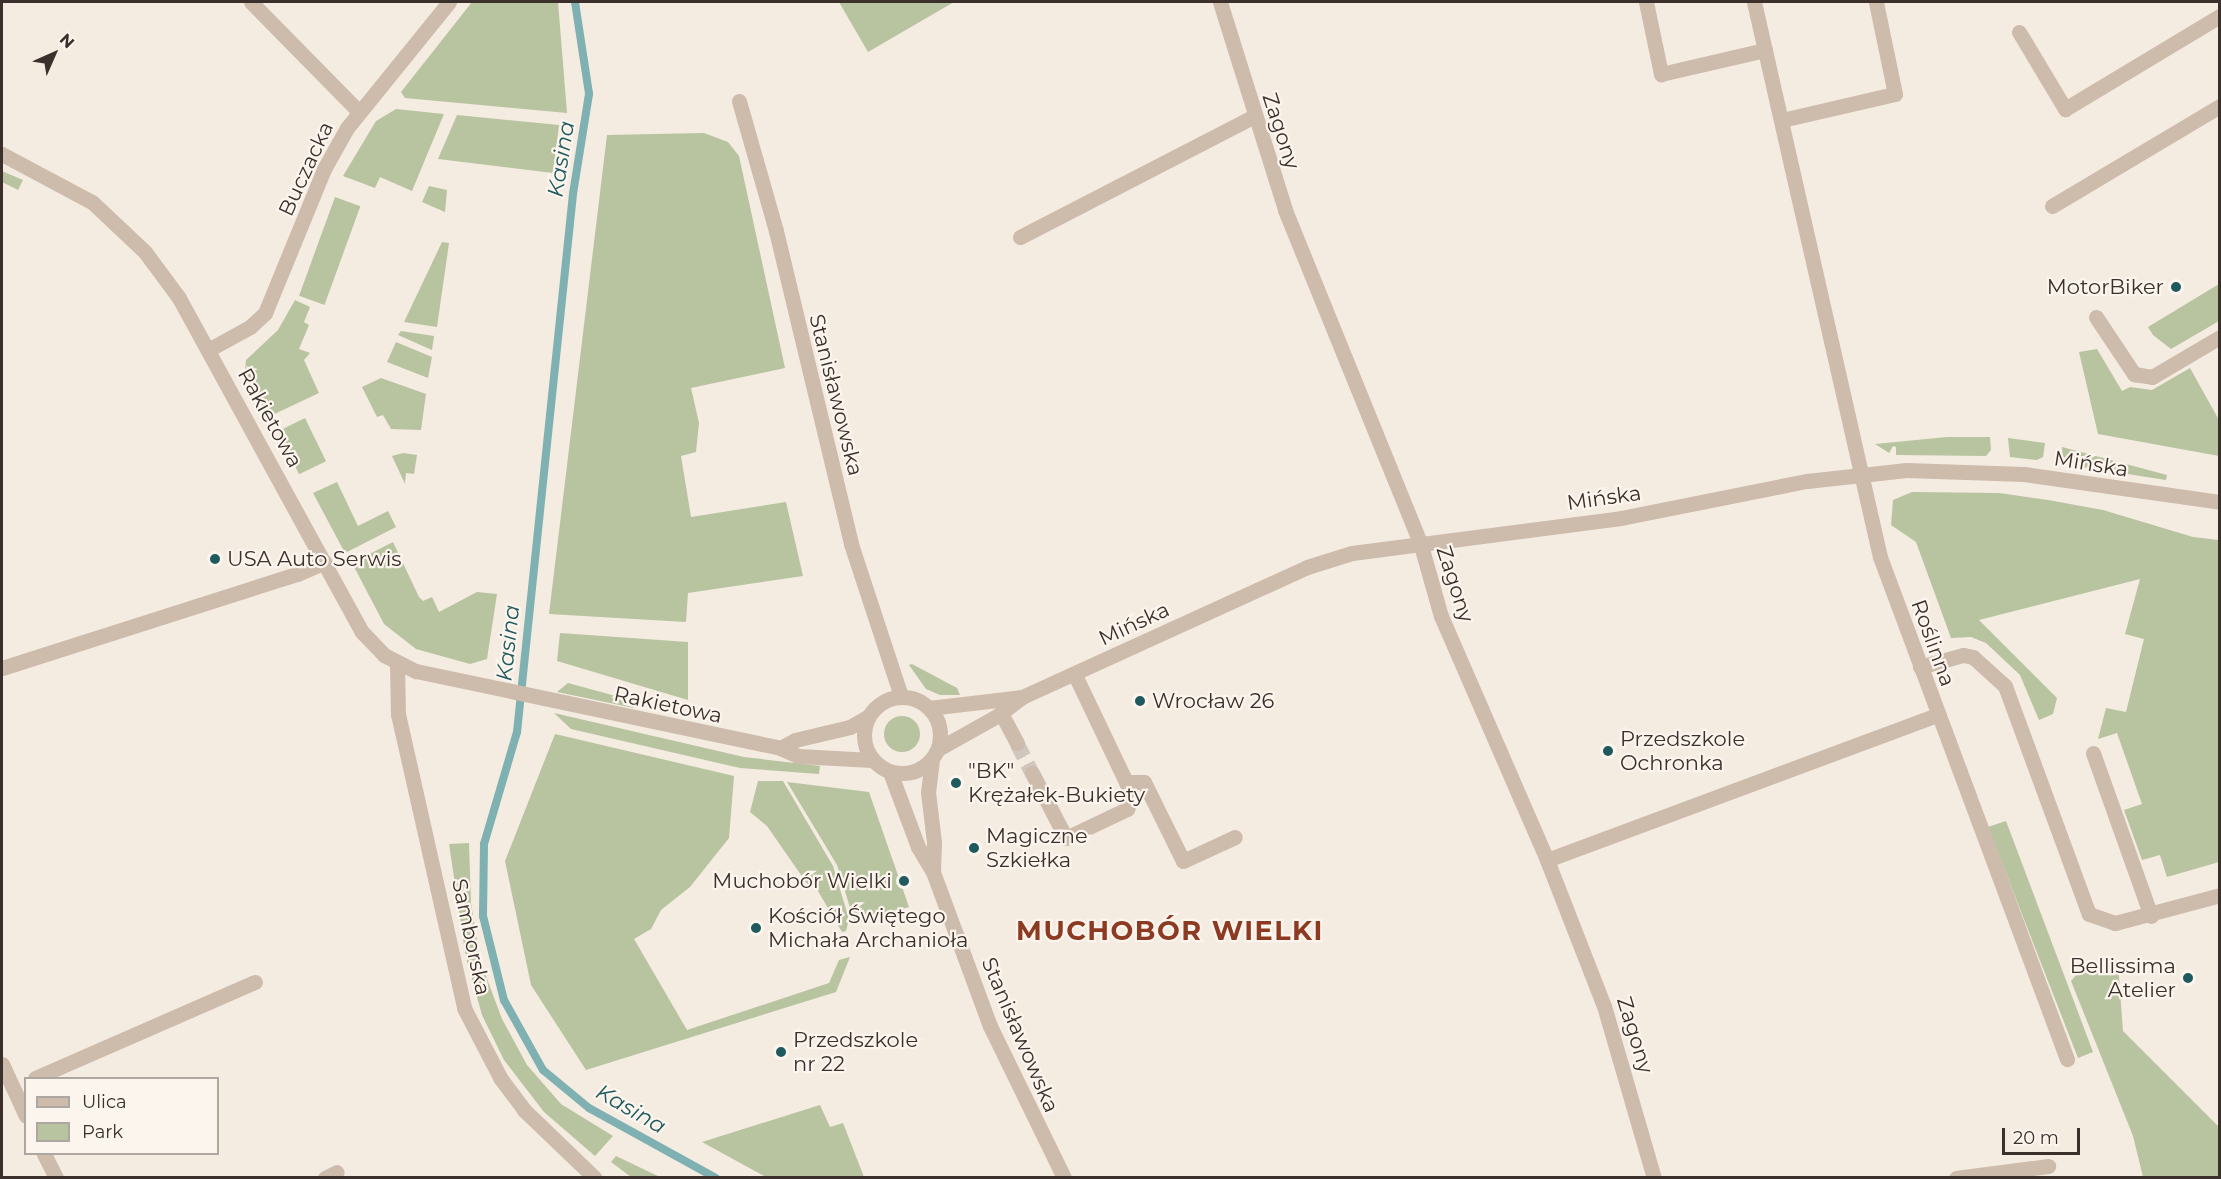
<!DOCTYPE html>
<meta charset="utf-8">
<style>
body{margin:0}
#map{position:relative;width:2221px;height:1179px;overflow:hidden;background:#f4ebe1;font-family:Montserrat,sans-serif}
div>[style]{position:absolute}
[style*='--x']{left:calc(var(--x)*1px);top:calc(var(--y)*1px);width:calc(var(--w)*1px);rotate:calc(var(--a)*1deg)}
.green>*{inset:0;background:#b8c4a0;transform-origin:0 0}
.round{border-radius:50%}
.stream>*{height:8px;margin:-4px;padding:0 4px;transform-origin:4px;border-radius:4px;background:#7fb0b2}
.minor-tunnel>*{height:15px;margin-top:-7.5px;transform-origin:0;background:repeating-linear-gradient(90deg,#cfc6bd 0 15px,transparent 0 23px)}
.service>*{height:15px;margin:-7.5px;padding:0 7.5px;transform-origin:7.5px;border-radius:7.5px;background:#cdbbac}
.minor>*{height:15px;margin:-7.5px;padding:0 7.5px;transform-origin:7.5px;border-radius:7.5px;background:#cdbbac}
.tertiary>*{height:15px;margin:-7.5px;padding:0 7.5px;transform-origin:7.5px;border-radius:7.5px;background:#cdbbac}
.tertiary>.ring{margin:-7.5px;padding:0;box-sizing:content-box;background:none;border:15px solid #cdbbac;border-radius:50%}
.dots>*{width:16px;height:16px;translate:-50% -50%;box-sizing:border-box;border:3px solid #fbf5ee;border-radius:50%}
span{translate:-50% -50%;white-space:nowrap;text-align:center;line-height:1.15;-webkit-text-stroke:4.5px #fbf5ee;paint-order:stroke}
.street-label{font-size:21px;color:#3b302b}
.poi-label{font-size:21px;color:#3b302b}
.right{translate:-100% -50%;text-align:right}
.left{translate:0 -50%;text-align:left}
.water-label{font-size:22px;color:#1f5a5e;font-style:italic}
.district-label{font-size:27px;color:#8c3b22;font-weight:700;letter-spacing:1.5px}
.frame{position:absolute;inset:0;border:3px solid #3b302b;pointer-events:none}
.legend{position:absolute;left:24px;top:1077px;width:195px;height:78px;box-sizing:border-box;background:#fbf5ee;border:2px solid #aea6a0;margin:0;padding:8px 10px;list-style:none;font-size:18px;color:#3b302b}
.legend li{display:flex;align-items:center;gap:12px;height:30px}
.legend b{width:30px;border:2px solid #aea6a0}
.north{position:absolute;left:24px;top:24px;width:60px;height:60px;-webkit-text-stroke:4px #fbf5ee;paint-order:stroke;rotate:45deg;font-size:16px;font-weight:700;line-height:24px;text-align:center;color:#3b302b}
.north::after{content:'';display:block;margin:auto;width:21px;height:27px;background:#3b302b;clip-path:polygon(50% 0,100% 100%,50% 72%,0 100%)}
.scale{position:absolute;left:2002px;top:1128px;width:78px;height:27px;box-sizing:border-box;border:3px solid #3b302b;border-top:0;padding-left:8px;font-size:18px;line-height:21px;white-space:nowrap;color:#3b302b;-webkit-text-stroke:4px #fbf5ee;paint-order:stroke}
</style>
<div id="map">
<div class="green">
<i style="clip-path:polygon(472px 2px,558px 2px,567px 113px,405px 98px,401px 92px)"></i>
<i style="clip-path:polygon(839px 2px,954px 2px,868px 52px)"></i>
<i style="clip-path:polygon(396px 109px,444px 114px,412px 191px,380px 177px,375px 188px,343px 176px,376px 121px)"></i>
<i style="clip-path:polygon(457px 115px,559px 125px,553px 173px,438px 159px)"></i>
<i style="clip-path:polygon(704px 133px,728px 142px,739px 156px,785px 368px,691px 388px,699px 423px,696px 452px,681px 456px,691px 517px,786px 502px,803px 576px,688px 593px,686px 622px,549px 614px,607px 135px)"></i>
<i style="clip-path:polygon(2px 171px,23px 180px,18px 190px,2px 182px)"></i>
<i style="clip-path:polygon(429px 186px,447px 190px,445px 212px,422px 202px)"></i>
<i style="left:335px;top:197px;width:27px;height:105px;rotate:20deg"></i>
<i style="clip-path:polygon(442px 242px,449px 243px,437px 327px,404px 322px)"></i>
<i style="clip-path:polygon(2219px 284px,2219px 321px,2171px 349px,2153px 335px,2148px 327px)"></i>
<i style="clip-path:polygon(295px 300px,310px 307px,304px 322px,309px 325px,299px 349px,310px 353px,304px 360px,319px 393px,268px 417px,245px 371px,246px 360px,278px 330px)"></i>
<i style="clip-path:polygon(401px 331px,434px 336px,432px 350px,398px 335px)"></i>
<i style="clip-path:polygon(396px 342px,432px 357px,428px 378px,387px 362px)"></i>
<i style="clip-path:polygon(2097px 349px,2122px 391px,2130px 387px,2152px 390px,2190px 368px,2219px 420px,2219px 456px,2098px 434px,2079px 352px)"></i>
<i style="clip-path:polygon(381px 378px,426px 394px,421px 430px,391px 429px,383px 415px,377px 417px,362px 387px)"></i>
<i style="left:305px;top:418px;width:48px;height:30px;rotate:64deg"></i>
<i style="clip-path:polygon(1947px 437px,1990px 437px,1991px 450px,1986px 456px,1896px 455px,1896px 447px,1893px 446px,1889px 453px,1875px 444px)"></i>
<i style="clip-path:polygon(2008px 438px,2045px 443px,2043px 457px,2037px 460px,2010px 457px)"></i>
<i style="clip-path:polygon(2062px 447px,2167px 475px,2166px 480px,2063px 464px)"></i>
<i style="clip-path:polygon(403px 453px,417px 455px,414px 474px,406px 473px,405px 484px,392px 456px)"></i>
<i style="clip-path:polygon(337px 482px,358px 526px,388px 511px,396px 527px,345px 553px,313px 493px)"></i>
<i style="clip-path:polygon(1912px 492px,1999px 493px,2048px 500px,2103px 510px,2193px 537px,2219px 540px,2219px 862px,2167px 877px,2160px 855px,2142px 860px,2124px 810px,2142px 804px,2117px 733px,2098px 739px,2106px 708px,2126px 712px,2144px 639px,2125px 634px,2140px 579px,1979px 620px,2057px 698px,2053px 714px,2039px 720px,2020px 675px,1986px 643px,1971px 637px,1951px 638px,1916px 542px,1891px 525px,1893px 500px)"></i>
<i style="clip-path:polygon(393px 542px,419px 597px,423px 601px,432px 597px,439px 612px,477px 592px,497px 594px,487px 659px,470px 664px,416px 649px,384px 624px,352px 563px)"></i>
<i style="clip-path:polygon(560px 633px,688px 642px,688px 700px,557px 661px)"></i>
<i style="clip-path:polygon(912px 664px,957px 688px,960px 695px,940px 695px,926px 689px,909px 665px)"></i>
<i style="clip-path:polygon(568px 683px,612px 695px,634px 708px,557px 692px)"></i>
<i style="clip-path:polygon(554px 713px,744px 757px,820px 766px,819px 774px,740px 768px,571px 729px)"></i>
<i class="round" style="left:884px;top:716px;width:36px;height:36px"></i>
<i style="clip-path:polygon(555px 734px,734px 776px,729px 838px,690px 887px,661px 910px,651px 929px,634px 939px,687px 1030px,829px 983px,839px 960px,850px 957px,836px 992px,586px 1070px,531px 985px,505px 861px)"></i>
<i style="clip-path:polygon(758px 781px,783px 781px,833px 866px,849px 919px,846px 931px,842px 932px,815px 886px,810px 888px,767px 826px,750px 812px)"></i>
<i style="clip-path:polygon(787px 782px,869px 792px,909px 907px,855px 924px,837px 865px)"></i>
<i style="clip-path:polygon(2006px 821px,2093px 1052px,2078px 1058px,1988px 827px)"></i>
<i style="clip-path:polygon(469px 843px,471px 903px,480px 960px,502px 1019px,527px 1065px,561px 1104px,613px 1136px,595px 1156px,544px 1112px,504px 1060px,482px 1015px,466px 958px,449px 844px)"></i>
<i style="clip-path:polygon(2115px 960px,2118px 964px,2123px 1031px,2219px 1127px,2219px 1177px,2143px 1177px,2133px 1136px,2071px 981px,2077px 974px)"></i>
<i style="clip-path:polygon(820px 1105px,830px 1127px,843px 1123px,864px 1177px,766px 1177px,702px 1142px)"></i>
<i style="clip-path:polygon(616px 1156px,660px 1177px,631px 1177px,611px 1162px)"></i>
</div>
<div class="stream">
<i style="--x:575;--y:2;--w:93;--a:81.3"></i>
<i style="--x:589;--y:94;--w:101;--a:99.1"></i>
<i style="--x:573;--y:194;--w:541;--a:95.94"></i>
<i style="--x:517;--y:732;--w:117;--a:106.4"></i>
<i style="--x:484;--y:844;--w:72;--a:90.8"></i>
<i style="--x:483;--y:916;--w:87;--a:76"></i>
<i style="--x:504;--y:1000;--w:80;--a:60.9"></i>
<i style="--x:543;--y:1070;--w:60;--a:39.6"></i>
<i style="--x:589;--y:1108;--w:145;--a:28.9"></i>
</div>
<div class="minor-tunnel">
<i style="--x:1017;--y:743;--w:34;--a:63"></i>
</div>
<div class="service">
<i style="--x:251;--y:2;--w:154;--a:45.5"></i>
<i style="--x:2019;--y:32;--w:90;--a:59.1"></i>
<i style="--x:2065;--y:109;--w:181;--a:-31"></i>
<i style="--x:2052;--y:206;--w:196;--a:-30.8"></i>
<i style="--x:2096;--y:317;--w:69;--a:56.3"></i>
<i style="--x:2134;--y:374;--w:18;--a:9"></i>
<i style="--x:2152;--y:377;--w:79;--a:-30.5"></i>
<i style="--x:1956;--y:1178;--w:93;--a:-7.4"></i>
</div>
<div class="minor">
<i style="--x:1220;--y:2;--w:218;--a:72.6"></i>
<i style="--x:1285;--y:210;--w:358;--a:67.9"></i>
<i style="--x:1420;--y:542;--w:77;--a:74.2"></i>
<i style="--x:1441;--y:616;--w:266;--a:66.5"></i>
<i style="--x:1547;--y:860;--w:157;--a:68.7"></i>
<i style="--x:1604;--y:1006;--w:179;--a:73.8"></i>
<i style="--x:1646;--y:2;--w:74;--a:78.2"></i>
<i style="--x:1661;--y:74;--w:107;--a:-13"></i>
<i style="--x:1754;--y:2;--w:569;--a:77.21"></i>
<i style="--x:1880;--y:557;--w:536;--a:69.57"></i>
<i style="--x:739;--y:101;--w:135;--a:74.1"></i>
<i style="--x:776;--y:231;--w:322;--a:76.5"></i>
<i style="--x:851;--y:544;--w:160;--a:71.8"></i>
<i style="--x:1782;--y:120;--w:116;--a:-13"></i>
<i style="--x:1895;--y:94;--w:94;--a:-101.7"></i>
<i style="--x:1020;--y:237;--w:263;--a:-27.3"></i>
<i style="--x:208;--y:350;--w:48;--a:-28.7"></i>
<i style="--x:250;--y:327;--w:21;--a:-43"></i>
<i style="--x:265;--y:313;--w:156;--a:-67.7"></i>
<i style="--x:324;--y:169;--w:47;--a:-60.7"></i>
<i style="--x:347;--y:128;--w:162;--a:-51"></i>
<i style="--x:397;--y:663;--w:51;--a:88.9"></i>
<i style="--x:398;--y:714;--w:301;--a:77.3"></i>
<i style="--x:464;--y:1008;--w:80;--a:62.5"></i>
<i style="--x:501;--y:1079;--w:39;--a:53"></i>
<i style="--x:524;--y:1110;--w:98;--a:43.8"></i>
<i style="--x:1920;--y:667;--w:45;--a:-15.6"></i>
<i style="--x:1963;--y:655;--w:10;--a:11"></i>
<i style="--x:1973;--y:657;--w:43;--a:42.2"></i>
<i style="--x:2005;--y:686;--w:243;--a:69.8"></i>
<i style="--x:2089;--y:914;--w:28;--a:19"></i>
<i style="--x:2115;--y:923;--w:109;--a:-14.9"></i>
<i style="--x:2;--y:668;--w:310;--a:-17.7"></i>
<i style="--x:297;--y:574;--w:30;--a:-23"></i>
<i style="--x:1075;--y:675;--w:119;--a:64.5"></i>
<i style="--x:1126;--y:782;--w:18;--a:0"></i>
<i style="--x:1144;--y:782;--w:88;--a:63.7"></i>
<i style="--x:1183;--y:861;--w:57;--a:-24.8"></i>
<i style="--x:1001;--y:713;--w:34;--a:62"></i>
<i style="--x:2093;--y:753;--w:173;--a:70.4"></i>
<i style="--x:1032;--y:773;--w:73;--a:62.4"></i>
<i style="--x:1066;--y:838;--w:68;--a:-25.4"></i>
<i style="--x:1127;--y:809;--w:13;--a:-72"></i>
<i style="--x:1131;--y:797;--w:16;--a:-108"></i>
<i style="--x:1547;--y:860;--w:416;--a:-20.4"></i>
<i style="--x:2;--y:1064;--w:57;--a:65.2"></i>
<i style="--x:35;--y:1078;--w:240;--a:-23.6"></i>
<i style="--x:44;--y:1154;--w:27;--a:63"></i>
<i style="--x:325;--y:1178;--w:13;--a:-27"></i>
</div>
<div class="tertiary">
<i style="--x:2;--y:154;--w:102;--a:28.1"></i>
<i style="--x:92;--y:202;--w:73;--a:43.3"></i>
<i style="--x:145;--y:252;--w:57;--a:53.5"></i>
<i style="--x:179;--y:298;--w:381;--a:61.3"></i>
<i style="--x:362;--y:632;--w:32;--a:46"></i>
<i style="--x:384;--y:655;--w:36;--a:27"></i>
<i style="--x:416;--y:671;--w:372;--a:11.9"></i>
<i style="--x:780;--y:748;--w:20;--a:24"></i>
<i style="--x:798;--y:756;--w:74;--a:3.1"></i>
<i class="ring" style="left:864px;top:697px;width:61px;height:61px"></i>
<i style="--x:929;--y:708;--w:94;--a:-6.7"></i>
<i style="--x:780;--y:748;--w:17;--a:-28"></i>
<i style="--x:795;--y:740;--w:57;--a:-13.3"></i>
<i style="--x:850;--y:727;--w:20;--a:-30"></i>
<i style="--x:938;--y:749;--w:68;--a:-29.2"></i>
<i style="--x:997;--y:716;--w:31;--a:-37"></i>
<i style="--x:1022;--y:697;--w:313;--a:-24.5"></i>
<i style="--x:1307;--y:567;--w:47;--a:-17.3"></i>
<i style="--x:1352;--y:553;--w:271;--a:-7.4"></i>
<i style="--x:1621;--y:518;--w:190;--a:-11.3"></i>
<i style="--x:1807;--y:481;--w:100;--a:-6.3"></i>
<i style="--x:1906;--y:470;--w:118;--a:1.9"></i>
<i style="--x:2024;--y:474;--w:198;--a:8.1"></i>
<i style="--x:932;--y:760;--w:32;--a:97"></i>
<i style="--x:928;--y:792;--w:50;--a:83.2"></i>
<i style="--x:934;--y:842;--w:30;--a:92"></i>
<i style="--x:890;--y:772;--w:80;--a:69.5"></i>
<i style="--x:918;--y:847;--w:29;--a:59"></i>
<i style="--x:933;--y:872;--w:164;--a:69.7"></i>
<i style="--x:990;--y:1026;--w:169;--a:64"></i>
</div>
<div class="dots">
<i style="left:2176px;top:287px;background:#1f5a5e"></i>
<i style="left:215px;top:559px;background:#1f5a5e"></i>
<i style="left:1140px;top:701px;background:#1f5a5e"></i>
<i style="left:1608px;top:751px;background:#1f5a5e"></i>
<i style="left:956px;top:783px;background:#1f5a5e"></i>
<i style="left:974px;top:848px;background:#1f5a5e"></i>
<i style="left:904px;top:881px;background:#1f5a5e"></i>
<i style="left:756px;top:928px;background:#1f5a5e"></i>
<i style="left:2188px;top:978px;background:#1f5a5e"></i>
<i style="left:781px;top:1052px;background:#1f5a5e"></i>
</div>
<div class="street-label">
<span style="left:1281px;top:131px;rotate:72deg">Zagony</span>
<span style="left:306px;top:169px;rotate:-65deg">Buczacka</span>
<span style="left:836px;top:395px;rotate:76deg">Stanisławowska</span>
<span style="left:270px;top:418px;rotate:61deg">Rakietowa</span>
<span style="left:2091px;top:464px;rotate:9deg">Mińska</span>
<span style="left:1604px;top:498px;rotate:-8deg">Mińska</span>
<span style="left:1455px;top:584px;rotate:72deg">Zagony</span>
<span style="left:1134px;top:624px;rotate:-25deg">Mińska</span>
<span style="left:1933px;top:643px;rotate:70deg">Roślinna</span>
<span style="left:668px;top:705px;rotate:12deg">Rakietowa</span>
<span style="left:471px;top:937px;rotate:78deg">Samborska</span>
<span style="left:1020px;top:1035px;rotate:67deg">Stanisławowska</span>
<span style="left:1635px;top:1035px;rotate:73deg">Zagony</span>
</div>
<div class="poi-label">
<span class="right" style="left:2164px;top:287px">MotorBiker</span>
<span class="left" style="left:227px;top:559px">USA Auto Serwis</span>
<span class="left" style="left:1152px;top:701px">Wrocław 26</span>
<span class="left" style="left:1620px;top:751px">Przedszkole<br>Ochronka</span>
<span class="left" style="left:968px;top:783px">"BK"<br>Krężałek-Bukiety</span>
<span class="left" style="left:986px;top:848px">Magiczne<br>Szkiełka</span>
<span class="right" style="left:892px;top:881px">Muchobór Wielki</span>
<span class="left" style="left:768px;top:928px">Kościół Świętego<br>Michała Archanioła</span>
<span class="right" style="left:2176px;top:978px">Bellissima<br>Atelier</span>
<span class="left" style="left:793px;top:1052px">Przedszkole<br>nr 22</span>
</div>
<div class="water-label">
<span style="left:561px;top:159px;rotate:-81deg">Kasina</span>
<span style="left:508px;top:643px;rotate:-84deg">Kasina</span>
<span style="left:631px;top:1109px;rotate:30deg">Kasina</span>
</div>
<div class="district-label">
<span style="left:1170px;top:931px">MUCHOBÓR WIELKI</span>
</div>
<div class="frame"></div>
<ul class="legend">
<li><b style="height:8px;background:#cdbbac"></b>Ulica</li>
<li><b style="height:16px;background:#b8c4a0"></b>Park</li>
</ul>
<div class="north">N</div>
<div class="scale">20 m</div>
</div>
